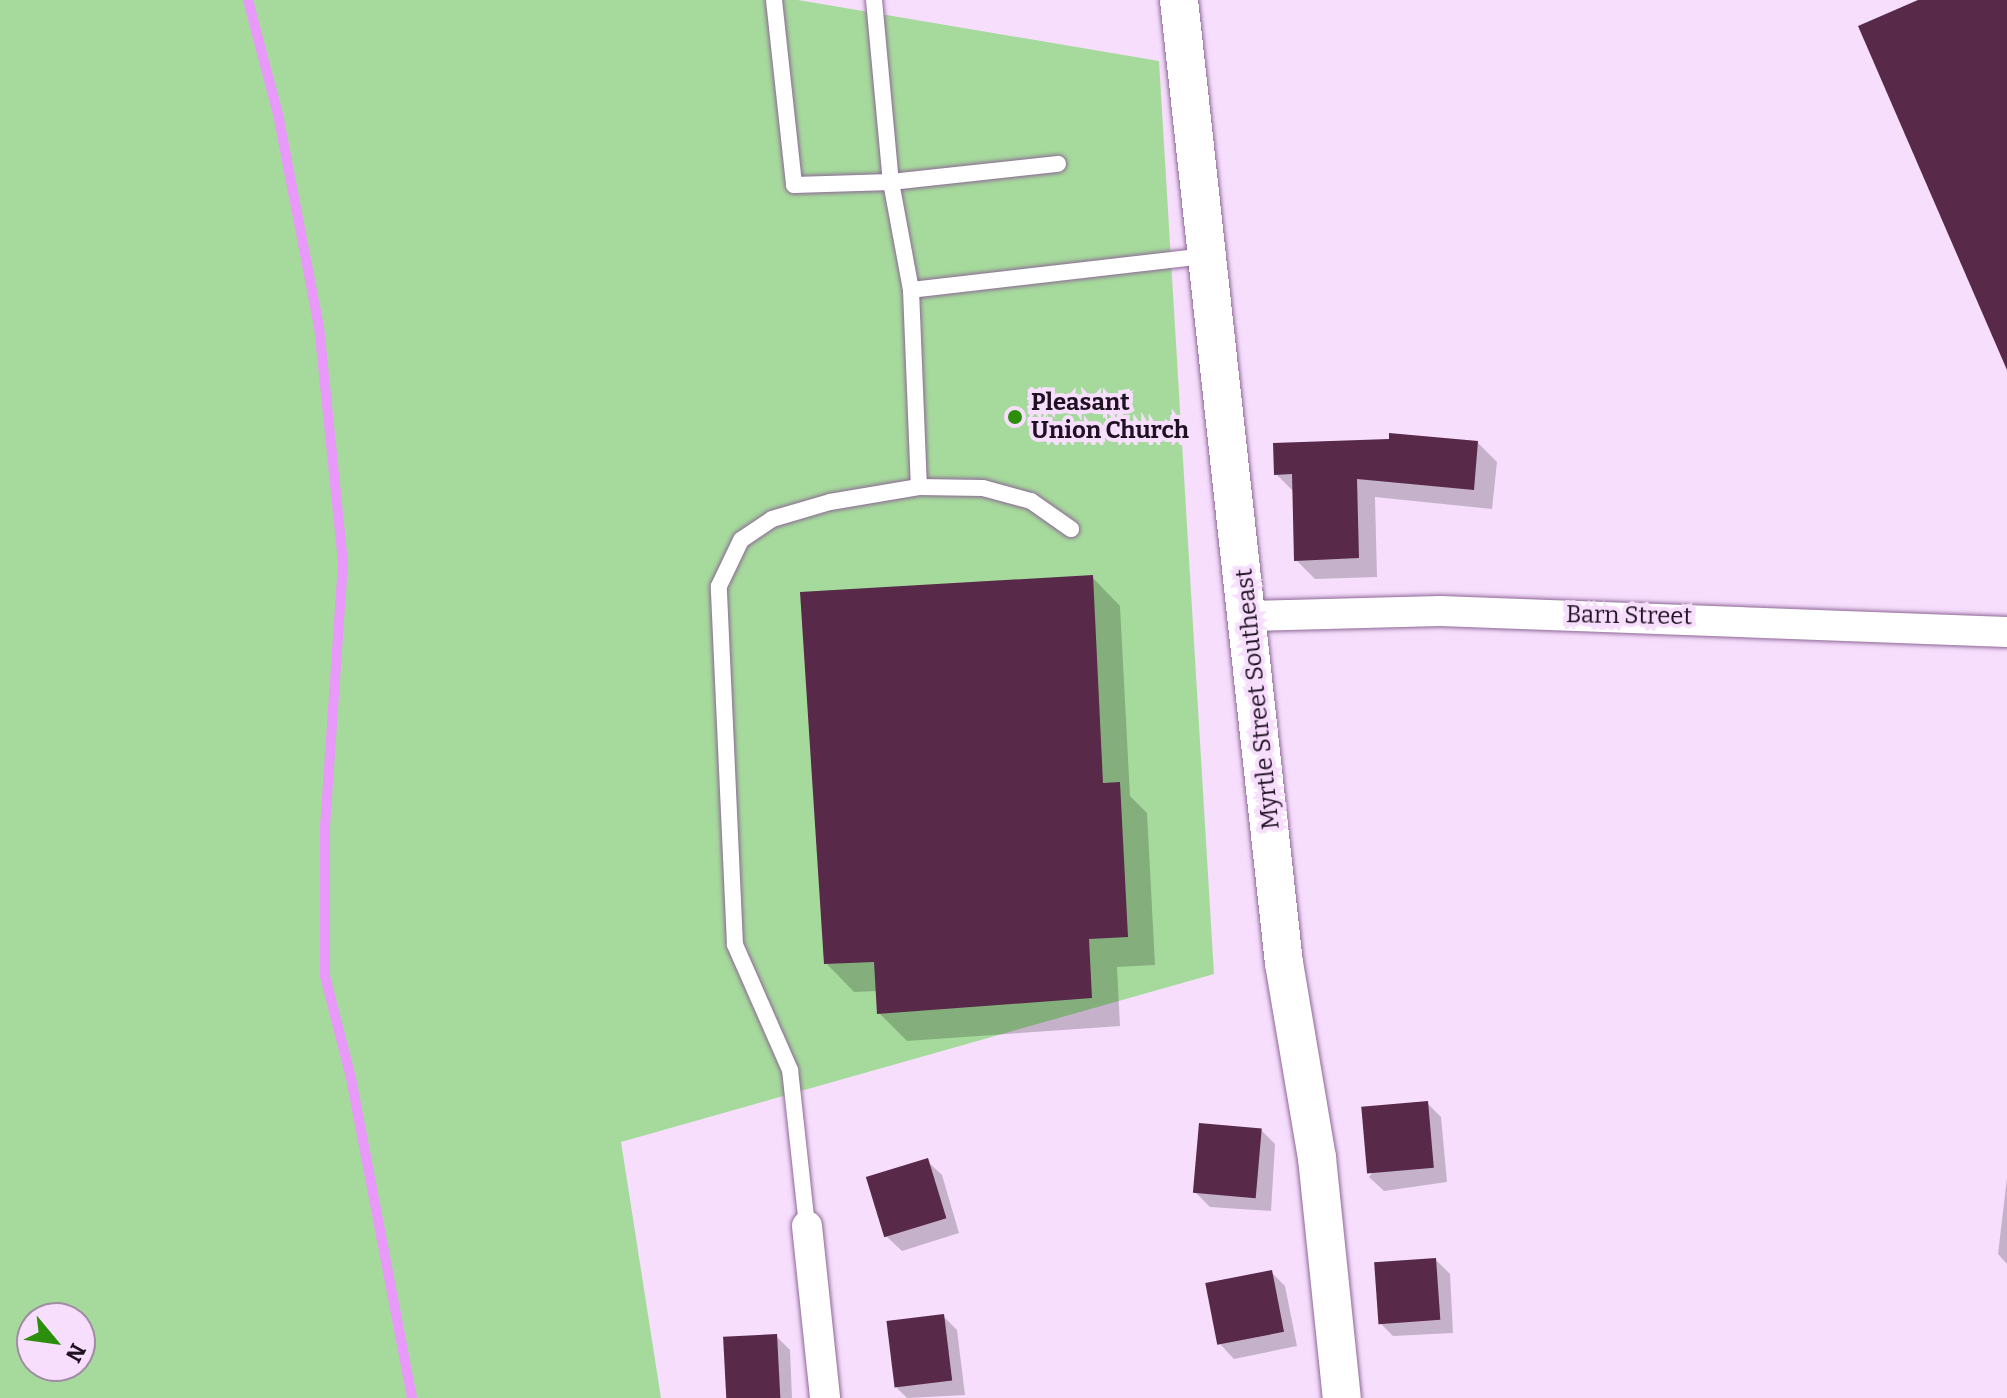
<!DOCTYPE html>
<style>
body{margin:0}
#map{position:relative;width:2007px;height:1398px;overflow:hidden;background:#f7defd;font-family:Bitter,serif}
div>[style]{position:absolute}
[style*='--x']{left:calc(var(--x)*1px);top:calc(var(--y)*1px);width:calc(var(--w)*1px);rotate:calc(var(--a)*1deg)}
.green>*{inset:0;background:#a6da9c}
.shadow>*{inset:0;background:#0003}
.stream>*{height:10px;margin:-5px;padding:0 5px;transform-origin:5px;border-radius:5px;background:#e899f9}
.building>*{inset:0;background:#582949;transform-origin:0 0}
.roads{filter:drop-shadow(0 0 2px #8d6896) drop-shadow(0 0 2px #8d6896)}
.service>*{height:16px;margin:-8px;padding:0 8px;transform-origin:8px;border-radius:8px;background:#fff}
.minor>*{height:30px;margin:-15px;padding:0 15px;transform-origin:15px;border-radius:15px;background:#fff}
.tertiary>*{height:38px;margin:-19px;padding:0 19px;transform-origin:19px;border-radius:19px;background:#fff}
.dots>*{width:22px;height:22px;translate:-50% -50%;box-sizing:border-box;border:4px solid #f7defd;border-radius:50%}
span{translate:-50% -50%;white-space:nowrap;text-align:center;line-height:1.15;-webkit-text-stroke:8px #f7defd;paint-order:stroke}
.poi-label{font-size:24px;color:#1f1022;font-weight:700}
.left{translate:0 -50%;text-align:left}
.street-label{font-size:24px;color:#1f1022}
.north{position:absolute;left:16px;top:1302px;width:80px;height:80px;box-sizing:border-box;background:#f7defd;border:2px solid #a18ca5;border-radius:50%;rotate:119deg;font-size:22px;font-weight:700;line-height:32px;text-align:center;color:#1f1022}
.north::after{content:'';display:block;margin:auto;width:28px;height:36px;background:#2c8f0c;clip-path:polygon(50% 0,100% 100%,50% 72%,0 100%)}
</style>
<div id="map">
<div class="green">
<i style="clip-path:polygon(evenodd,0 0,798px 0,1159px 61px,1214px 974px,621px 1142px,661px 1398px,0 1398px,0 0,32px 1318px,80px 1318px,80px 1366px,32px 1366px,32px 1318px)"></i>
</div>
<div class="shadow">
<i style="clip-path:polygon(1478px 443px,1497px 462px,1492px 509px,1375px 497px,1377px 577px,1315px 579px,1296px 560px,1294px 492px,1276px 474px)"></i>
<i style="clip-path:polygon(1092px 577px,1120px 606px,1130px 796px,1147px 813px,1155px 965px,1117px 967px,1120px 1026px,907px 1041px,879px 1013px,878px 991px,854px 992px,826px 963px)"></i>
<i style="clip-path:polygon(1427px 1103px,1441px 1117px,1447px 1182px,1384px 1191px,1369px 1177px)"></i>
<i style="clip-path:polygon(1261px 1130px,1275px 1144px,1271px 1211px,1210px 1207px,1196px 1193px)"></i>
<i style="clip-path:polygon(927px 1161px,942px 1175px,959px 1233px,902px 1251px,887px 1237px)"></i>
<i style="clip-path:polygon(2007px 1178px,2007px 1264px,1998px 1254px)"></i>
<i style="clip-path:polygon(1436px 1260px,1450px 1274px,1453px 1333px,1393px 1336px,1379px 1322px)"></i>
<i style="clip-path:polygon(1271px 1272px,1285px 1286px,1297px 1346px,1234px 1359px,1220px 1344px)"></i>
<i style="clip-path:polygon(943px 1316px,957px 1330px,965px 1395px,907px 1398px,897px 1388px)"></i>
<i style="clip-path:polygon(776px 1336px,790px 1350px,792px 1398px,727px 1398px)"></i>
</div>
<div class="stream">
<i style="--x:248;--y:0;--w:118;--a:75.3"></i>
<i style="--x:278;--y:114;--w:216;--a:79.1"></i>
<i style="--x:319;--y:326;--w:238;--a:84.2"></i>
<i style="--x:343;--y:563;--w:262;--a:93.9"></i>
<i style="--x:325;--y:824;--w:152;--a:90"></i>
<i style="--x:325;--y:976;--w:105;--a:75.7"></i>
<i style="--x:351;--y:1078;--w:326;--a:79.2"></i>
</div>
<div class="building">
<i style="clip-path:polygon(1918px 0,2007px 0,2007px 370px,1858px 26px)"></i>
<i style="clip-path:polygon(1389px 433px,1478px 441px,1474px 490px,1357px 479px,1359px 558px,1294px 561px,1292px 474px,1274px 475px,1273px 443px,1389px 439px)"></i>
<i style="clip-path:polygon(1093px 575px,1103px 783px,1120px 782px,1128px 937px,1089px 939px,1092px 998px,877px 1014px,874px 962px,824px 964px,800px 592px)"></i>
<i style="left:1428px;top:1101px;width:67px;height:67px;rotate:85deg"></i>
<i style="left:1199px;top:1123px;width:63px;height:70px;rotate:5deg"></i>
<i style="left:928px;top:1158px;width:63px;height:65px;rotate:73deg"></i>
<i style="left:1436px;top:1258px;width:62px;height:62px;rotate:86deg"></i>
<i style="left:1272px;top:1270px;width:63px;height:68px;rotate:79deg"></i>
<i style="left:944px;top:1314px;width:67px;height:58px;rotate:83deg"></i>
<i style="left:777px;top:1334px;width:64px;height:54px;rotate:87deg"></i>
</div>
<div class="roads">
<div class="service">
<i style="--x:774;--y:0;--w:186;--a:83.8"></i>
<i style="--x:794;--y:185;--w:97;--a:-1.8"></i>
<i style="--x:891;--y:182;--w:168;--a:-6.2"></i>
<i style="--x:874;--y:0;--w:183;--a:84.7"></i>
<i style="--x:891;--y:182;--w:110;--a:79.5"></i>
<i style="--x:911;--y:290;--w:197;--a:87.7"></i>
<i style="--x:911;--y:290;--w:298;--a:-6.6"></i>
<i style="--x:807;--y:1226;--w:157;--a:-96.2"></i>
<i style="--x:790;--y:1070;--w:137;--a:-113.7"></i>
<i style="--x:735;--y:945;--w:359;--a:-92.6"></i>
<i style="--x:719;--y:586;--w:51;--a:-64.4"></i>
<i style="--x:741;--y:540;--w:37;--a:-34"></i>
<i style="--x:772;--y:519;--w:60;--a:-16.3"></i>
<i style="--x:830;--y:502;--w:90;--a:-9.6"></i>
<i style="--x:919;--y:487;--w:64;--a:0.9"></i>
<i style="--x:983;--y:488;--w:50;--a:15.2"></i>
<i style="--x:1031;--y:501;--w:49;--a:35"></i>
</div>
<div class="minor">
<i style="--x:1250;--y:616;--w:190;--a:-1.5"></i>
<i style="--x:1440;--y:611;--w:567;--a:2.12"></i>
<i style="--x:807;--y:1226;--w:173;--a:84"></i>
</div>
<div class="tertiary">
<i style="--x:1179;--y:0;--w:969;--a:83.78"></i>
<i style="--x:1284;--y:963;--w:198;--a:80.4"></i>
<i style="--x:1317;--y:1158;--w:241;--a:84.1"></i>
</div>
</div>
<div class="dots">
<i style="left:1015px;top:417px;background:#2c8f0c"></i>
</div>
<div class="poi-label">
<span class="left" style="left:1031px;top:417px">Pleasant<br>Union Church</span>
</div>
<div class="street-label">
<span style="left:1629px;top:616px;rotate:1deg">Barn Street</span>
<span style="left:1258px;top:699px;rotate:-96deg">Myrtle Street Southeast</span>
</div>
<div class="north">N</div>
</div>
